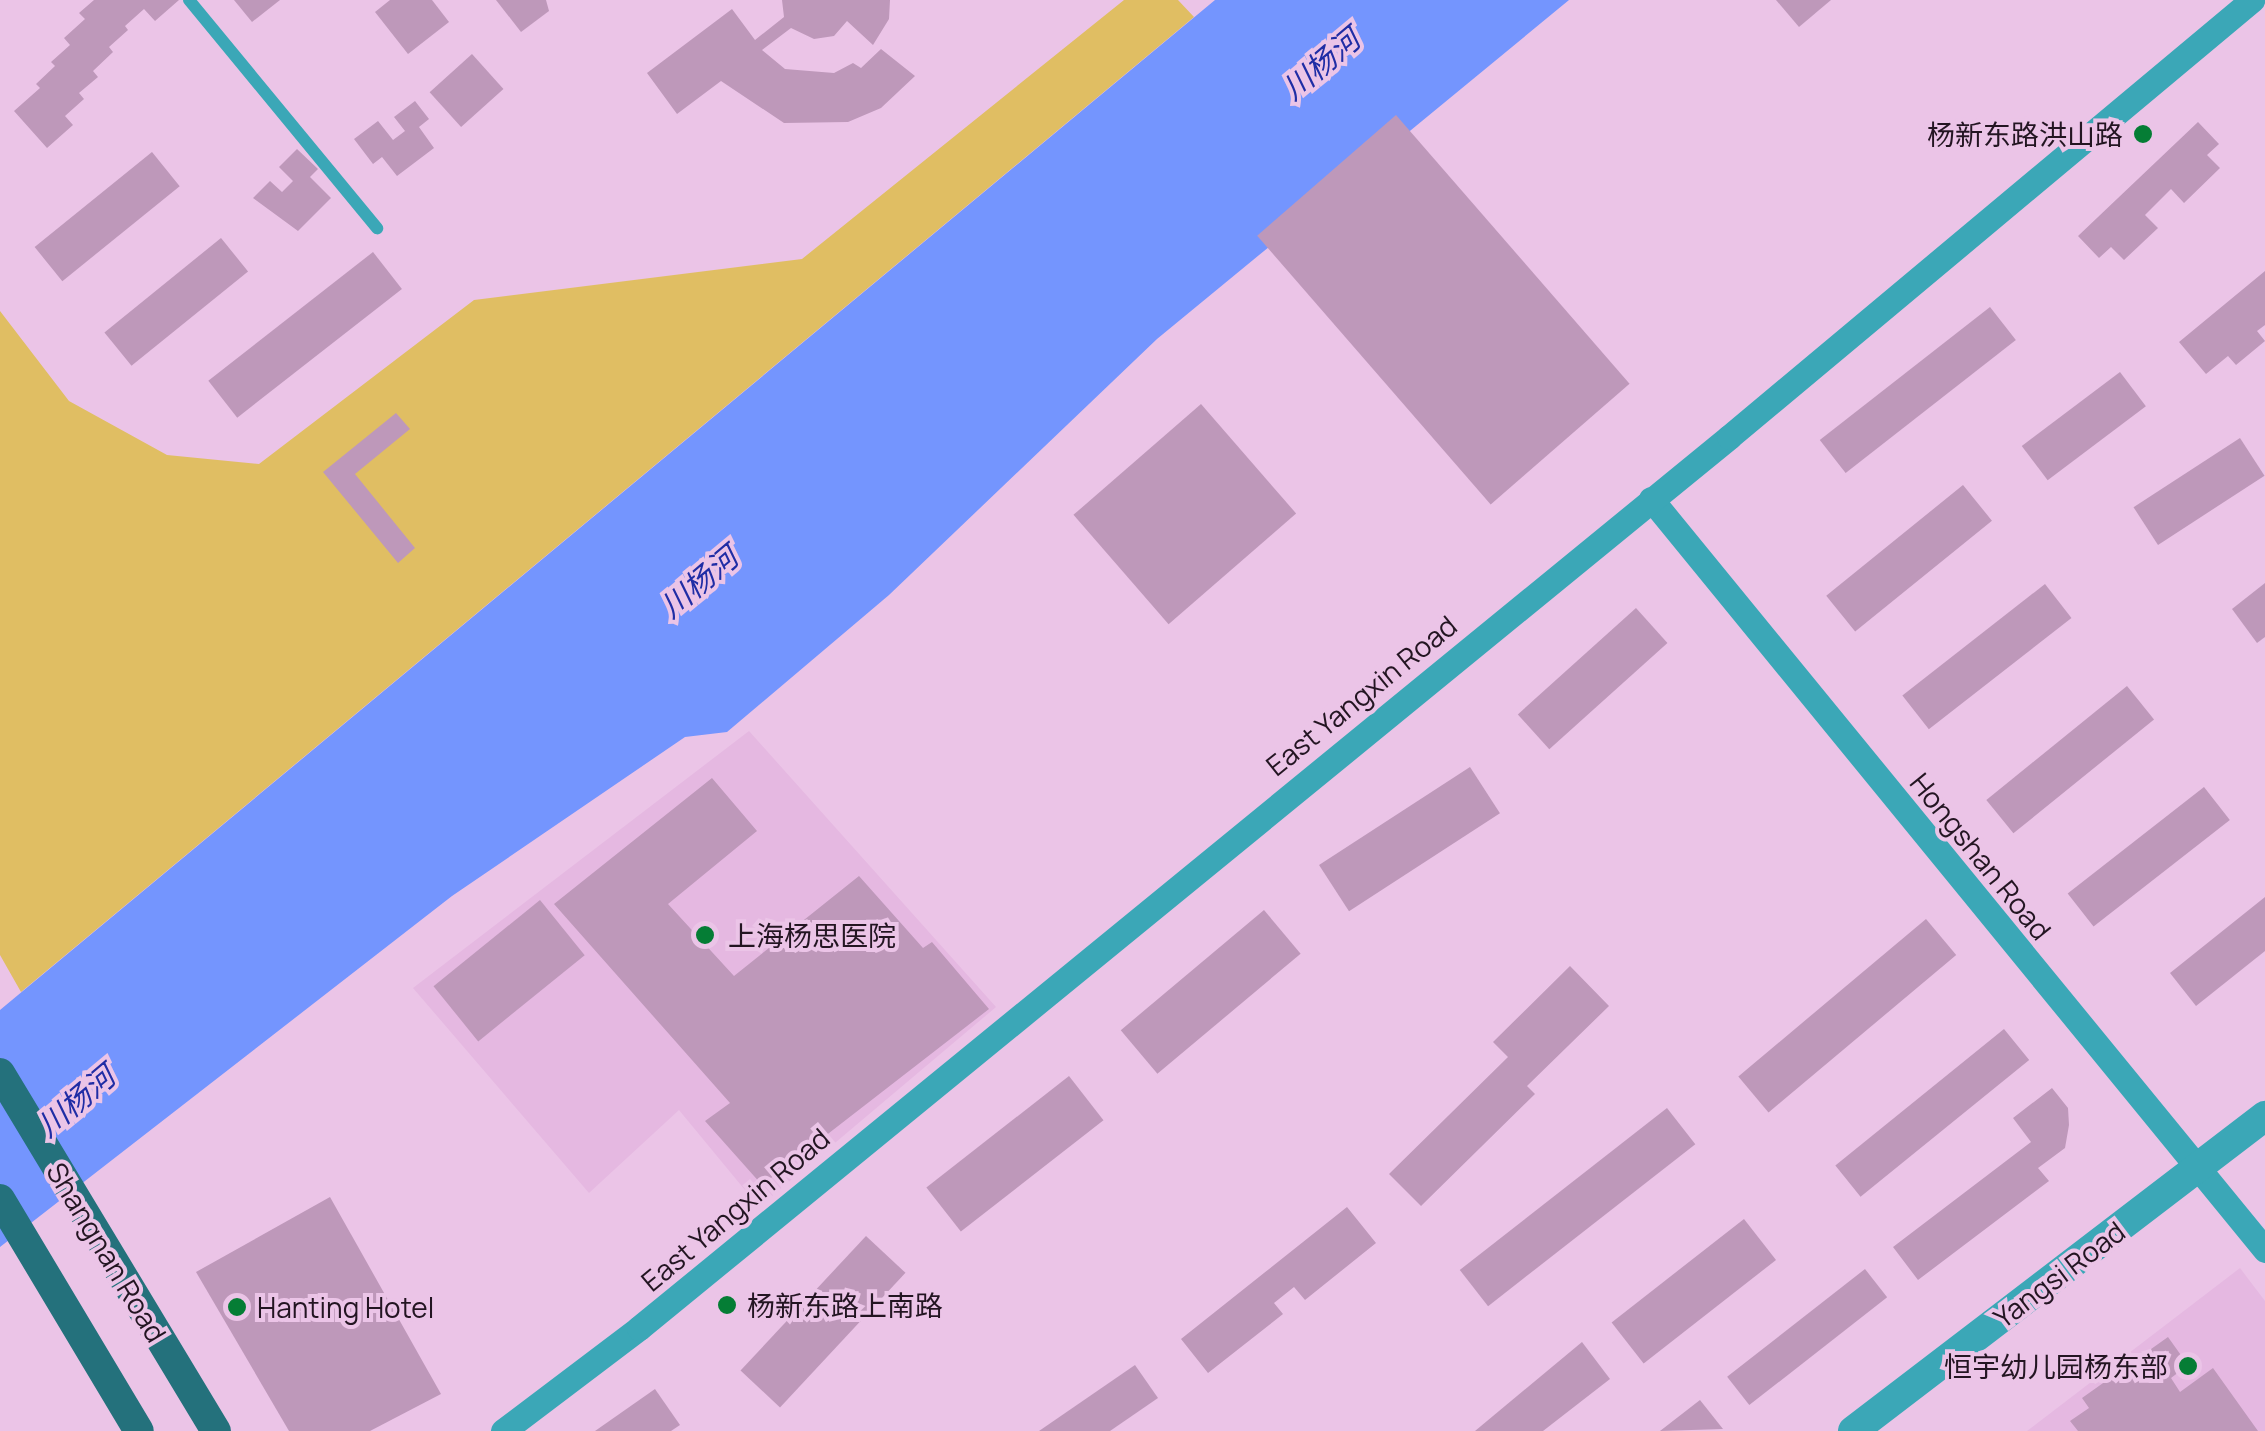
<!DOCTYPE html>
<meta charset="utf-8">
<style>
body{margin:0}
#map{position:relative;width:2265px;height:1431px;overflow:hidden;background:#ebc4e7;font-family:Manrope,"Noto Sans SC",sans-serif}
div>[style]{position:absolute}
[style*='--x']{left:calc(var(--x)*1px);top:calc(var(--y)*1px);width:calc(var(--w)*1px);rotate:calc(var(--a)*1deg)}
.built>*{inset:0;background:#e5b8e1}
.green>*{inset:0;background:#e0be63}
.water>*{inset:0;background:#7495fe}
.building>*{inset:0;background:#be98ba;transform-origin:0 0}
.service>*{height:12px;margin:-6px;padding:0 6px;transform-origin:6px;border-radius:6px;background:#3ba7b7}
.minor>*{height:25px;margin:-12.5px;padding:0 12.5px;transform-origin:12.5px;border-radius:12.5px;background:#3ba7b7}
.tertiary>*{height:30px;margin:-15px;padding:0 15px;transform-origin:15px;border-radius:15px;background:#3ba7b7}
.primary>*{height:30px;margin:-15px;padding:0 15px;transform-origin:15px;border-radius:15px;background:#24717c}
.dots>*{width:28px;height:28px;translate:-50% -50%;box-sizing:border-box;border:5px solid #ebc4e7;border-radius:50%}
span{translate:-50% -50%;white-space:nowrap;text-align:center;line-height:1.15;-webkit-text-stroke:8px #ebc4e7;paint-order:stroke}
.poi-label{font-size:28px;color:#231522}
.right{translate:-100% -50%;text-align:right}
.left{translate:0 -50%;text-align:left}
.street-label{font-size:28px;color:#231522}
.water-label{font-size:30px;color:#1f2da5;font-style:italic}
</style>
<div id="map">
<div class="built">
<i style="clip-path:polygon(749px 731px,996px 1007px,759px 1207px,679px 1110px,589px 1193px,413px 988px)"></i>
<i style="clip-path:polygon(2240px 1268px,2265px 1301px,2265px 1431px,2027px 1431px)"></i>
</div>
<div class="green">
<i style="clip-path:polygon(1124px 0,1178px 0,1194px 17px,21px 992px,0 955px,0 311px,69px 401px,167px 455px,259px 464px,474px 300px,802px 259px)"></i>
</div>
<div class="water">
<i style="clip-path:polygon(1215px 0,1569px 0,1157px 339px,889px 595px,727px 732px,685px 737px,452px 896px,0 1247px,0 1010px)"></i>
</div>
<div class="building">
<i style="clip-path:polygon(94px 0,179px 0,155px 21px,144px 9px,125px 26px,128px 30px,109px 47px,113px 52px,93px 71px,98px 77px,79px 93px,84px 99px,65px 116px,73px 125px,47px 148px,14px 111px,40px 88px,36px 84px,55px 66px,51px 62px,70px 45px,64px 38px,85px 19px,79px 13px)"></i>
<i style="clip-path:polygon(234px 0,280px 0,252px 22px)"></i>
<i style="clip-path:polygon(390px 0,432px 0,449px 22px,408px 54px,375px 12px)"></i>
<i style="clip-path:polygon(496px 0,546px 0,549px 11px,521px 32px)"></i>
<i style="clip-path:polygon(782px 0,890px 0,889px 19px,873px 45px,847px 21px,834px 36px,814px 39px,791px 28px,762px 50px,785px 69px,834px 73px,853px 63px,861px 68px,881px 49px,915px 76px,881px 108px,848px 122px,784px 123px,721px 81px,677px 114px,647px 73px,732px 9px,755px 40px,784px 17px)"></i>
<i style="clip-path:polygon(1776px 0,1831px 0,1799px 27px)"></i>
<i style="left:472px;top:54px;width:47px;height:57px;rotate:48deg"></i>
<i style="clip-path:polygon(415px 101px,429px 119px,419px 127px,434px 148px,397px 176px,382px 157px,373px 164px,354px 139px,378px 121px,393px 140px,405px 131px,394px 117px)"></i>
<i style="left:1396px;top:115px;width:356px;height:184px;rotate:49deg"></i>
<i style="clip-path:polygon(2198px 122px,2219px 144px,2207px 155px,2220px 168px,2184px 203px,2171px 189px,2145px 215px,2158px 228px,2124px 260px,2111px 247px,2099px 258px,2078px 236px)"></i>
<i style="clip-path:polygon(297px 149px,318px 169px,310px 177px,331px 198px,298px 231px,253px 198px,270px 181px,282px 192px,293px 181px,279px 167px)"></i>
<i style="left:152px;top:152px;width:44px;height:151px;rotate:51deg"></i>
<i style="left:221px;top:238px;width:43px;height:150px;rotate:51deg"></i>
<i style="left:373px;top:252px;width:47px;height:209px;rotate:52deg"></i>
<i style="clip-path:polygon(2265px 271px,2265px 325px,2257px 331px,2265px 341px,2236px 365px,2228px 356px,2206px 374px,2179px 342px)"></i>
<i style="left:1990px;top:307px;width:42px;height:216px;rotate:52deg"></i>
<i style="left:2120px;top:372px;width:43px;height:123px;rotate:53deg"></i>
<i style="left:1201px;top:404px;width:145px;height:169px;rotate:49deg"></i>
<i style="clip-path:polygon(396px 413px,410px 429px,355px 474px,415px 548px,398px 563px,323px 472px)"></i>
<i style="left:2240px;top:438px;width:45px;height:127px;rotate:57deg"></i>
<i style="left:1963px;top:485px;width:46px;height:176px;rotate:51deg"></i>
<i style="clip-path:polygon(2265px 583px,2265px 637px,2257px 643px,2232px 609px)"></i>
<i style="left:2045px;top:584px;width:43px;height:181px;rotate:52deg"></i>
<i style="left:1636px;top:608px;width:47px;height:159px;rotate:48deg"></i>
<i style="left:2127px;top:686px;width:43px;height:181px;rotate:51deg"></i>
<i style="left:1470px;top:767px;width:55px;height:180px;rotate:57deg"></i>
<i style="clip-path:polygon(712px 778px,757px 831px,668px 904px,734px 976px,859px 876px,923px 948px,932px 942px,989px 1009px,762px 1185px,705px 1121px,730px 1103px,554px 904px)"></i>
<i style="left:2204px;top:787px;width:42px;height:173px;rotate:52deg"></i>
<i style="clip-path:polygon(2265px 897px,2265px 951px,2196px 1006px,2170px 973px)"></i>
<i style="left:540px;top:900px;width:71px;height:137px;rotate:51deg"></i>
<i style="left:1264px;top:910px;width:57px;height:187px;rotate:50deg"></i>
<i style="left:1926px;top:919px;width:47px;height:245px;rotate:50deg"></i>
<i style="clip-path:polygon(1570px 966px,1609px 1006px,1527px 1086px,1535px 1094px,1421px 1206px,1389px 1174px,1508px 1057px,1493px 1042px)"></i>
<i style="left:2004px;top:1029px;width:40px;height:217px;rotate:51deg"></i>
<i style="left:1069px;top:1076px;width:56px;height:181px;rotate:52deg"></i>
<i style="clip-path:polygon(2052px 1088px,2068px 1108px,2069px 1125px,2065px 1148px,2038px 1168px,2049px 1181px,1918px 1280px,1893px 1247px,2031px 1142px,2013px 1118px)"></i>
<i style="left:1667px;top:1108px;width:46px;height:263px;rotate:52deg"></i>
<i style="clip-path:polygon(330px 1197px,441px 1394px,370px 1431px,289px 1431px,196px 1272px)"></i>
<i style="clip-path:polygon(1347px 1207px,1376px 1243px,1305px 1300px,1294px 1287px,1274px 1303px,1283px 1314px,1208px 1373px,1181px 1339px)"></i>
<i style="left:1744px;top:1219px;width:52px;height:168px;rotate:52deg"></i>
<i style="left:866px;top:1236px;width:54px;height:184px;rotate:43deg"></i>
<i style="left:1865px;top:1269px;width:36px;height:175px;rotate:52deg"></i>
<i style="clip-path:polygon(2168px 1337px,2188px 1365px,2171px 1378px,2180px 1392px,2213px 1368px,2258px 1431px,2078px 1431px,2070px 1421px,2089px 1408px,2082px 1398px)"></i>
<i style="clip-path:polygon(1582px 1342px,1610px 1379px,1543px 1431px,1475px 1431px)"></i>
<i style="clip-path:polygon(1135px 1365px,1158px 1398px,1110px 1431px,1039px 1431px)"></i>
<i style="clip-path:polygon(655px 1389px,680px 1425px,671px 1431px,595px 1431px)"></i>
<i style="clip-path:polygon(1700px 1400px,1723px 1429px,1660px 1431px)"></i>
</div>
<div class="service">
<i style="--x:189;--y:0;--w:296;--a:50.5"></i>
</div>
<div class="minor">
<i style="--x:1651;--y:499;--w:970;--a:50.73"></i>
<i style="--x:503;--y:1431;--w:171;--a:-37.1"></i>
<i style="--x:639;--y:1328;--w:1408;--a:-39.26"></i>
<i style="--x:1729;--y:437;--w:682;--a:-39.88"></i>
</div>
<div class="tertiary">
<i style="--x:1853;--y:1431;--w:519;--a:-37.4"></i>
</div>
<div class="primary">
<i style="--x:0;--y:1073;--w:418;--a:58.9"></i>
<i style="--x:0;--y:1199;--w:270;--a:59.1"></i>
</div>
<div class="dots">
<i style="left:2143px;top:134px;background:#057d35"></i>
<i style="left:705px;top:935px;background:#057d35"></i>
<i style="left:727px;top:1305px;background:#057d35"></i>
<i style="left:237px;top:1307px;background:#057d35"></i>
<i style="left:2188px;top:1366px;background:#057d35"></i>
</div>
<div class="poi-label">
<span class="right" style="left:2123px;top:134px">杨新东路洪山路</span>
<span class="left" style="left:728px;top:935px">上海杨思医院</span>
<span class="left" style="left:747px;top:1305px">杨新东路上南路</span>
<span class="left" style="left:257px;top:1307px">Hanting Hotel</span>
<span class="right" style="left:2168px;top:1366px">恒宇幼儿园杨东部</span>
</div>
<div class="street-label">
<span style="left:1361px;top:695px;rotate:-39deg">East Yangxin Road</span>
<span style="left:1981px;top:856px;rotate:51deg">Hongshan Road</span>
<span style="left:735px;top:1209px;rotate:-40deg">East Yangxin Road</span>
<span style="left:107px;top:1252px;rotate:59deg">Shangnan Road</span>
<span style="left:2059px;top:1274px;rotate:-37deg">Yangsi Road</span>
</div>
<div class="water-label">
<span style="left:1321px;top:64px;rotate:-40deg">川杨河</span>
<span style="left:699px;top:582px;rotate:-40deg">川杨河</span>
<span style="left:76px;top:1101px;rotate:-40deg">川杨河</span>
</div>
</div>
